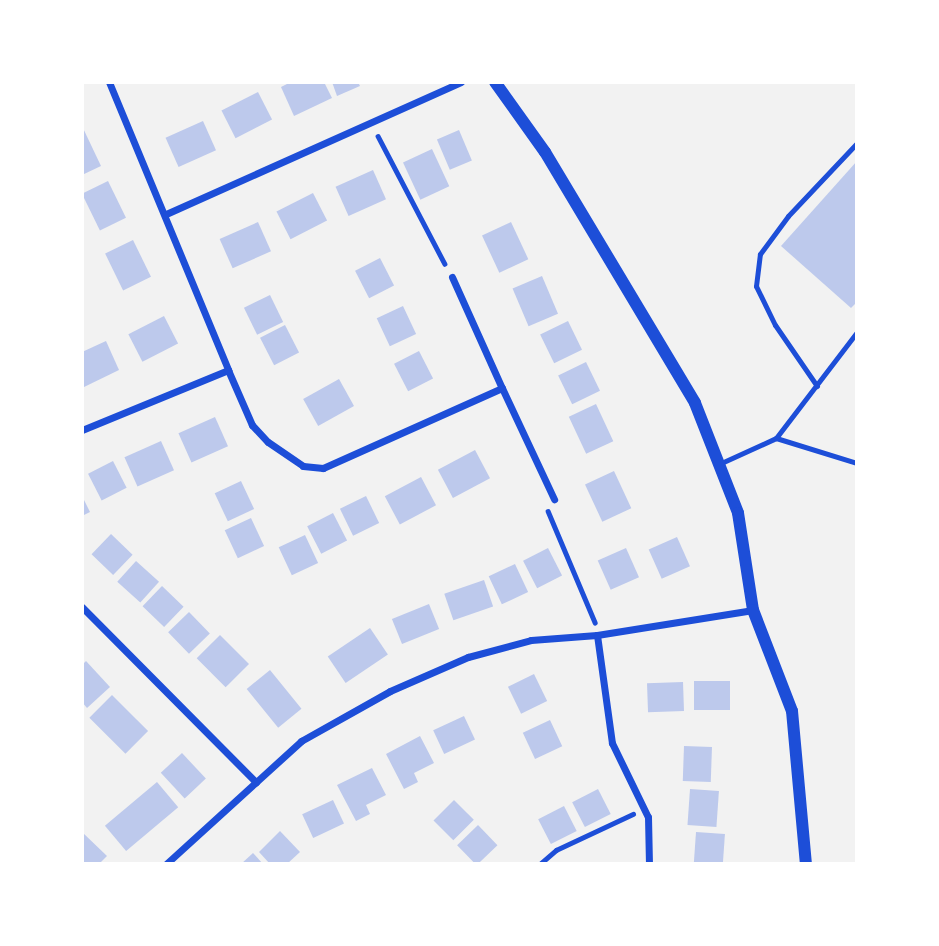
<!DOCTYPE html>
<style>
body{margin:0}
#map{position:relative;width:939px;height:946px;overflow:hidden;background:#f2f2f2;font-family:Spectral,serif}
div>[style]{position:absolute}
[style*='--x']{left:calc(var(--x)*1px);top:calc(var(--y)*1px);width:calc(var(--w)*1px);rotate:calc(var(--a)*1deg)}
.building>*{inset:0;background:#bdc9ec;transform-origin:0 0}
.path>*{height:4.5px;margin:-2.25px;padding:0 2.25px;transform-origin:2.25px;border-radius:2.25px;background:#1d4ed8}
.service>*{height:5px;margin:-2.5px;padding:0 2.5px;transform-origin:2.5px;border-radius:2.5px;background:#1d4ed8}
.minor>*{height:7px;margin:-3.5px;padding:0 3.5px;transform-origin:3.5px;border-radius:3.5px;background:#1d4ed8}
.tertiary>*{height:12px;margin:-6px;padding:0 6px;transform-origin:6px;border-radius:6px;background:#1d4ed8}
span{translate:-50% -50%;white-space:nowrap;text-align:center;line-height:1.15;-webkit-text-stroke:7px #fff;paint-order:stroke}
.frame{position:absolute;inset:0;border:84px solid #fff;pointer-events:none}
</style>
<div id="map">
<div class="building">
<i style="clip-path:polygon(291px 82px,324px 82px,332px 98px,294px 116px,281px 87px)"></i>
<i style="clip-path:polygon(332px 82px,358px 82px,360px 86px,337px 96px)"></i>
<i style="left:258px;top:92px;width:31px;height:41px;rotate:63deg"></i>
<i style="left:203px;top:121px;width:32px;height:41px;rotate:66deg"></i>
<i style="clip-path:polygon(82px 126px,101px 166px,82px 175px)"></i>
<i style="left:459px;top:130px;width:33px;height:24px;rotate:67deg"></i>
<i style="left:432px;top:149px;width:41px;height:32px;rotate:65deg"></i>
<i style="clip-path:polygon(857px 161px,857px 302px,851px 308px,781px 246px)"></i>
<i style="left:373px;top:170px;width:32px;height:41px;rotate:66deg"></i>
<i style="left:108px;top:181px;width:41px;height:29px;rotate:64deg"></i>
<i style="left:313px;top:193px;width:31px;height:41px;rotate:63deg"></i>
<i style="left:258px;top:222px;width:32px;height:42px;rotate:66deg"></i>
<i style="left:511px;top:222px;width:41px;height:32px;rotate:65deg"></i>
<i style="left:133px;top:240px;width:41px;height:31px;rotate:64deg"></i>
<i style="left:380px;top:258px;width:31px;height:28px;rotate:63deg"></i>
<i style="left:542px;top:276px;width:41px;height:32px;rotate:67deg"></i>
<i style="left:270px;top:295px;width:30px;height:29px;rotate:64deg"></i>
<i style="left:403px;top:306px;width:31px;height:29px;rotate:65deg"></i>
<i style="left:164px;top:316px;width:31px;height:40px;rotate:63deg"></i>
<i style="left:568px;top:321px;width:32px;height:31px;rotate:64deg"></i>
<i style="left:285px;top:325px;width:31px;height:28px;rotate:63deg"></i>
<i style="clip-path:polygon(106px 341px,119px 370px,82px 388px,82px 352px)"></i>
<i style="left:419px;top:351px;width:31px;height:28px;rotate:63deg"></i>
<i style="left:586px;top:362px;width:32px;height:31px;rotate:64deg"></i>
<i style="left:339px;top:379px;width:31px;height:41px;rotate:61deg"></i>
<i style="left:596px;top:404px;width:41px;height:30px;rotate:65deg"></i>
<i style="left:215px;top:417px;width:32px;height:40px;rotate:66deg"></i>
<i style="left:161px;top:441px;width:32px;height:40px;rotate:66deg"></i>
<i style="left:475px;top:450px;width:32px;height:42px;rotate:62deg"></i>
<i style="left:113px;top:461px;width:30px;height:28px;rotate:63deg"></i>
<i style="left:614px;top:471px;width:41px;height:32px;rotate:65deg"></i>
<i style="left:421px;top:477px;width:32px;height:41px;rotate:62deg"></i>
<i style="left:241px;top:481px;width:31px;height:29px;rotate:65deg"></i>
<i style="clip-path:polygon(82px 496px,90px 512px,82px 516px)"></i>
<i style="left:366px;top:496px;width:30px;height:29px;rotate:64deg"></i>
<i style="left:333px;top:513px;width:31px;height:29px;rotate:63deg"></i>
<i style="left:251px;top:518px;width:31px;height:29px;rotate:65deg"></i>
<i style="left:111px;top:534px;width:30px;height:28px;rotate:44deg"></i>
<i style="left:305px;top:535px;width:31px;height:29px;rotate:65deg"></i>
<i style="left:677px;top:537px;width:32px;height:31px;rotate:66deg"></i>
<i style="left:548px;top:548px;width:31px;height:28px;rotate:63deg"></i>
<i style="left:626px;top:548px;width:32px;height:31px;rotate:66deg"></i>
<i style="left:136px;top:561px;width:31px;height:28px;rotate:42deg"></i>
<i style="left:515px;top:564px;width:31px;height:29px;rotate:65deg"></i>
<i style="left:484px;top:580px;width:28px;height:42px;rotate:71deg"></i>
<i style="left:162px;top:586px;width:30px;height:28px;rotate:44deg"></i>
<i style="left:429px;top:604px;width:27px;height:40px;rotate:68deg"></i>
<i style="left:189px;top:612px;width:30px;height:29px;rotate:46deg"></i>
<i style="left:370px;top:628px;width:32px;height:51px;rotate:56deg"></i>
<i style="left:220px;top:635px;width:41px;height:33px;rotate:45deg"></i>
<i style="clip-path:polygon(86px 661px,110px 687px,87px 708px,82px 702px,82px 665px)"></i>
<i style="left:270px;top:670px;width:50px;height:30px;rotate:51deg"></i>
<i style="left:534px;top:674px;width:30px;height:29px;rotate:64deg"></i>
<i style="left:730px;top:681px;width:29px;height:36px;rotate:90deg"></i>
<i style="left:683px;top:682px;width:29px;height:36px;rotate:88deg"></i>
<i style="left:112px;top:695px;width:51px;height:32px;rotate:45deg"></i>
<i style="left:464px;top:716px;width:26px;height:34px;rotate:65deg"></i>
<i style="left:550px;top:720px;width:29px;height:30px;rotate:65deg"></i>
<i style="clip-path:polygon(420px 736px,434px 763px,414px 773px,418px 782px,404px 789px,386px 754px)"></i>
<i style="left:684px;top:746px;width:28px;height:35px;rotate:2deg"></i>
<i style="left:182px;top:753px;width:35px;height:29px;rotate:47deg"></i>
<i style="clip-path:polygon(372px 768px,386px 795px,366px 805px,370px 814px,356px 821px,337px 785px)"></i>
<i style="left:157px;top:782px;width:33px;height:68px;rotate:50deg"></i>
<i style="left:598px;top:789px;width:28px;height:29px;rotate:63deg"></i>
<i style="left:690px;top:789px;width:29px;height:36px;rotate:4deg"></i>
<i style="left:333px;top:800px;width:26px;height:34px;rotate:65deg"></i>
<i style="left:454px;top:800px;width:28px;height:29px;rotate:45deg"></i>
<i style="left:564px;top:806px;width:28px;height:29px;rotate:63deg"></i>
<i style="left:478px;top:825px;width:28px;height:29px;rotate:46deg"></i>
<i style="clip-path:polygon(280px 831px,300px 852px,287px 864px,270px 864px,259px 852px)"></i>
<i style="clip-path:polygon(82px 832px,107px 856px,99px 864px,82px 864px)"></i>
<i style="left:696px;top:832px;width:29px;height:32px;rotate:4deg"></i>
<i style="clip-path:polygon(253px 853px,263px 864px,241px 864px)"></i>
</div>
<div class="path">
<i style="--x:378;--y:136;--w:144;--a:62.4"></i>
<i style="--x:548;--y:511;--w:121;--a:67.1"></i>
<i style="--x:540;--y:864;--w:21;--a:-41"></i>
<i style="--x:556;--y:850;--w:85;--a:-25.1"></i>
</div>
<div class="service">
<i style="--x:817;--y:386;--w:74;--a:-124.5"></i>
<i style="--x:775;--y:325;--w:43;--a:-116"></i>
<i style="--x:756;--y:286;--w:32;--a:-83"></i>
<i style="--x:760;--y:254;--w:47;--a:-53.6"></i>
<i style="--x:788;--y:216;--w:100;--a:-46.6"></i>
<i style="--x:776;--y:438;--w:85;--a:17.2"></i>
<i style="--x:719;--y:464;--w:63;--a:-24.5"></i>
<i style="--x:776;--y:438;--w:133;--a:-52.6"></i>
</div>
<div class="minor">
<i style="--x:109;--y:82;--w:312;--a:67.5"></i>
<i style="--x:166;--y:214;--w:323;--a:-24.1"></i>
<i style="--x:452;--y:277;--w:122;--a:65.8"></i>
<i style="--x:82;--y:430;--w:158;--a:-22.3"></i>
<i style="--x:228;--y:370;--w:60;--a:66.4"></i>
<i style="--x:252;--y:425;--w:23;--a:47"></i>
<i style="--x:268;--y:442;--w:42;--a:34.4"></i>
<i style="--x:303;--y:466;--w:20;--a:6"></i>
<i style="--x:323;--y:468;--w:196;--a:-24.1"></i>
<i style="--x:502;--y:388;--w:123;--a:64.9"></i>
<i style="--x:82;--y:607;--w:247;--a:45.2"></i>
<i style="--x:597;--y:635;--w:109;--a:82.1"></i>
<i style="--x:612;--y:743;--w:82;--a:64.1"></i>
<i style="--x:648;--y:817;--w:47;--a:88.8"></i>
<i style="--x:166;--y:864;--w:183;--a:-42.3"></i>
<i style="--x:301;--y:741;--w:102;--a:-29.3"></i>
<i style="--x:390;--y:691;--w:85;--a:-23.6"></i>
<i style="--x:468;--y:657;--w:65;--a:-15.1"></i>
<i style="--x:531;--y:640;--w:66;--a:-4.3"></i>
<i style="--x:597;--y:635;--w:158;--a:-9.1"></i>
</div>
<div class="tertiary">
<i style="--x:495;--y:82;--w:86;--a:54.5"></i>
<i style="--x:545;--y:152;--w:292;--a:59.1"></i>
<i style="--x:695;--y:403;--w:118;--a:68.6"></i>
<i style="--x:738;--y:513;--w:98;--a:81.2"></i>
<i style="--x:753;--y:610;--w:108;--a:68.9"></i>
<i style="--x:792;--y:711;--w:154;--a:84.8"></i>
</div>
<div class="frame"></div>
</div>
